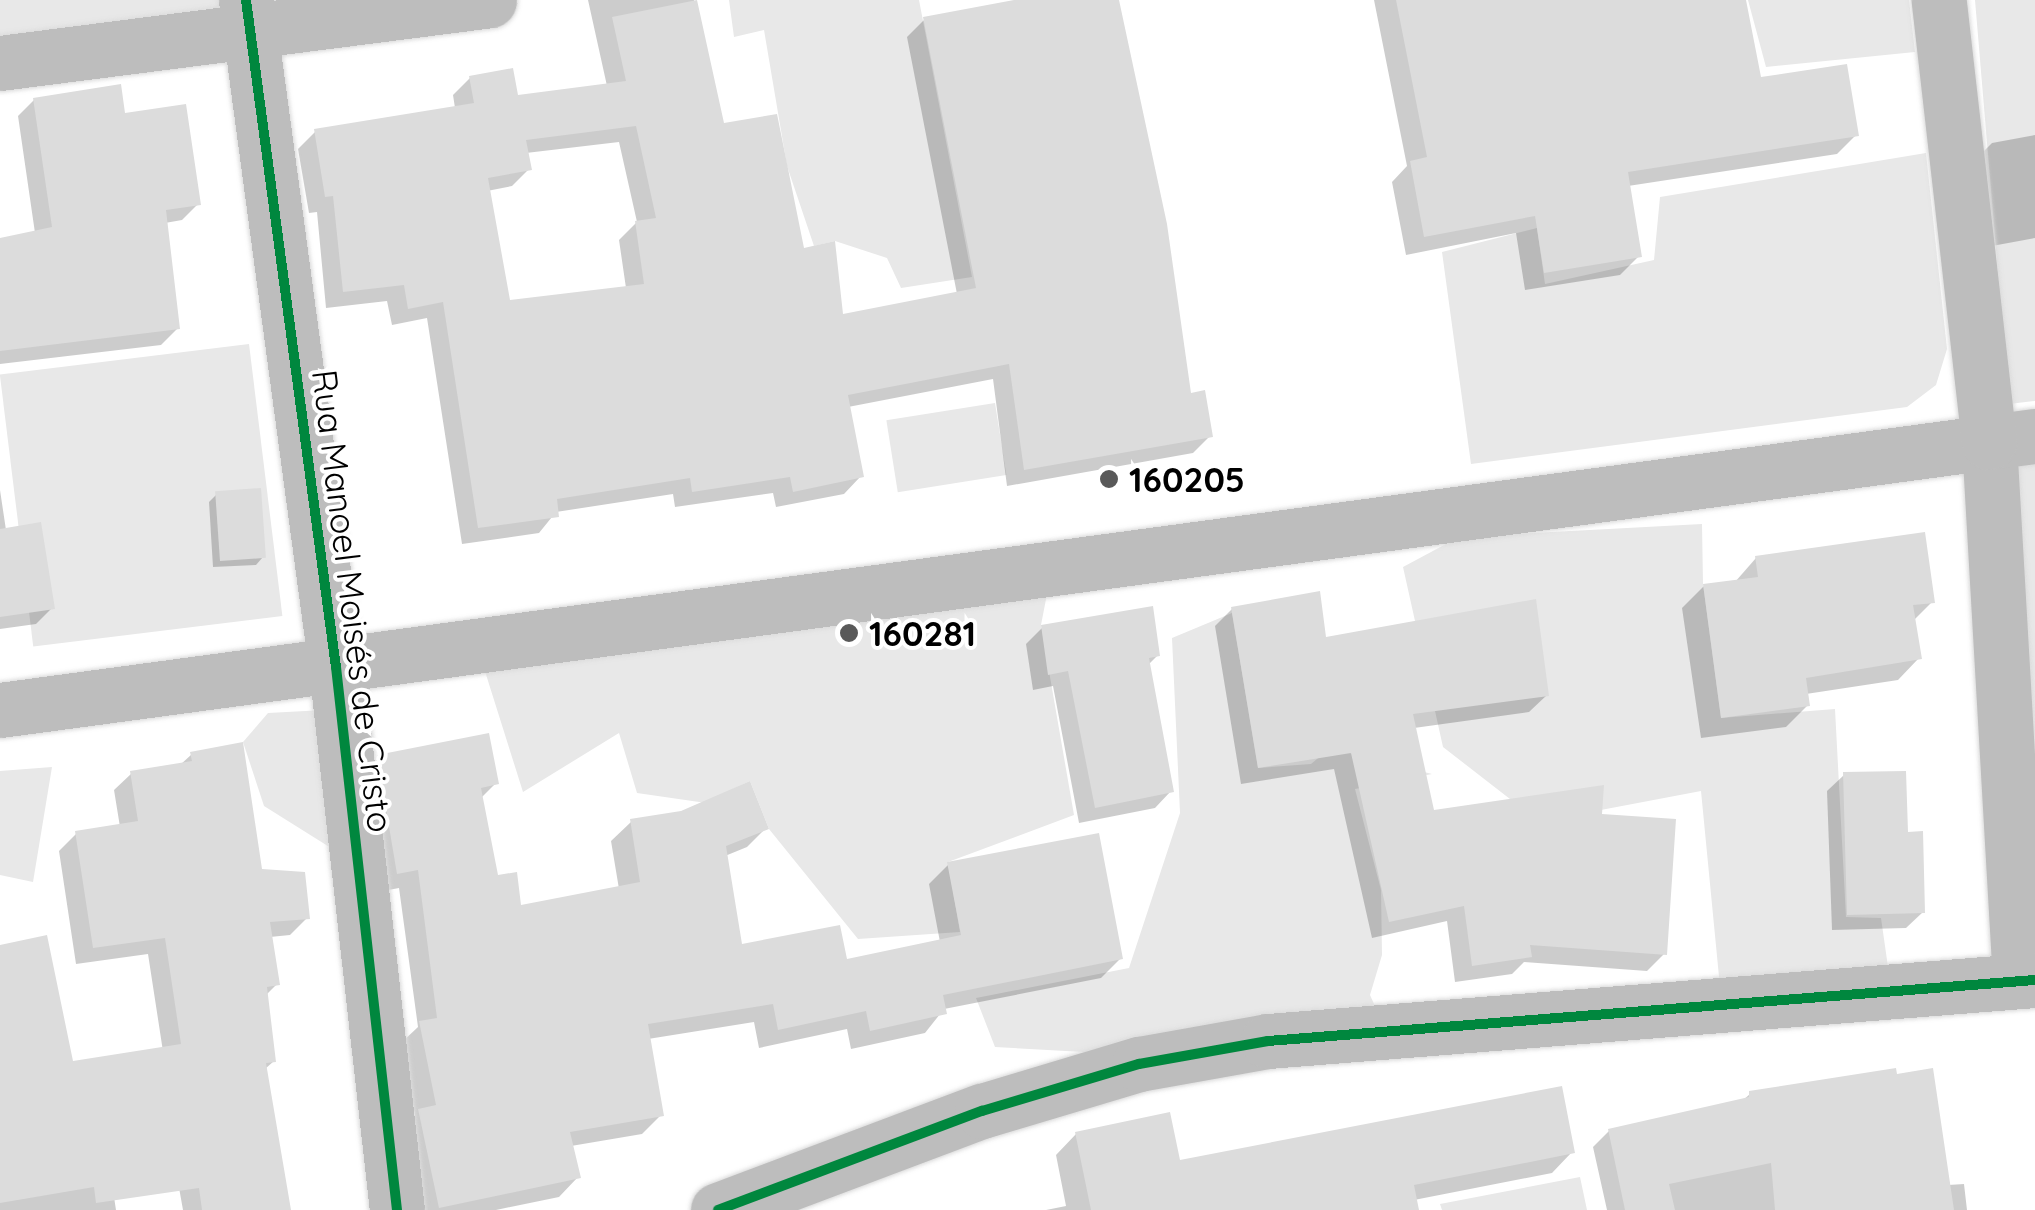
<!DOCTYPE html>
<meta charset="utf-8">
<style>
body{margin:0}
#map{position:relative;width:2035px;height:1210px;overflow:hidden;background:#fff;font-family:Quicksand,sans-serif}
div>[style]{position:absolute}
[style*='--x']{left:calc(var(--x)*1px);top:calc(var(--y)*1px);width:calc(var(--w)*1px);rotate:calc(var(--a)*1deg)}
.green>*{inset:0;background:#e8e8e8;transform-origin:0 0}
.shadow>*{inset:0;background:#0003}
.building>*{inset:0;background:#dcdcdc;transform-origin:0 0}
.roads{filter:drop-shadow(0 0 2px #dbdbdb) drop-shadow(0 0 2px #dbdbdb)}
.minor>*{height:55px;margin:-27.5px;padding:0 27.5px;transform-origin:27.5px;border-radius:27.5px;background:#bdbdbd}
.major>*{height:55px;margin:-27.5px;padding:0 27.5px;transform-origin:27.5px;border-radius:27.5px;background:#bdbdbd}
.cycleway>*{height:10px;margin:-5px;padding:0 5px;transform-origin:5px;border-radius:5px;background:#00873e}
.dots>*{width:28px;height:28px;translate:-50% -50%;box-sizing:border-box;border:5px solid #fff;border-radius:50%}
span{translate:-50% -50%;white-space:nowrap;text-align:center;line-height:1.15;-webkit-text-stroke:8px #fff;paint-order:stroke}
.poi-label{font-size:35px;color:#000;font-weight:700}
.left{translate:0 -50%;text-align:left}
.street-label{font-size:35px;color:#000}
</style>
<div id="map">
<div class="green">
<i style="clip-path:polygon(0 0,222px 0,223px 7px,0 37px)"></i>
<i style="clip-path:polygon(729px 0,919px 0,972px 277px,901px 288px,887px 258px,835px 241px,814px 246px,787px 166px,764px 30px,734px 37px)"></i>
<i style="clip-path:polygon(1748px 0,1909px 0,1915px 52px,1766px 67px)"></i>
<i style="clip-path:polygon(1975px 0,2035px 0,2035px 401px,2009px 404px)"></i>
<i style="clip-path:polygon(1926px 153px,1947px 349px,1936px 385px,1907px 407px,1471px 464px,1442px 252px,1537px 228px,1545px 284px,1654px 260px,1660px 197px)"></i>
<i style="left:249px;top:344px;width:274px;height:251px;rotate:83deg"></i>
<i style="left:995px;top:403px;width:73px;height:110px;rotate:81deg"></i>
<i style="clip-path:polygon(2035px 448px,2035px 955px,2006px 451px)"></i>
<i style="clip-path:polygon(1702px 524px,1703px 584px,1721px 718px,1835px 709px,1846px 917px,1881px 918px,1889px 974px,1720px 987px,1701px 791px,1527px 824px,1510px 799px,1443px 747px,1403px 567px,1459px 537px)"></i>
<i style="clip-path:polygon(1048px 589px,1041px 625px,1074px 815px,948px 862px,960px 932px,858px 939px,769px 829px,750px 781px,722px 794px,720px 805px,637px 793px,619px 733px,523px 792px,483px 665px)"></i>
<i style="clip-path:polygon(1232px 613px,1258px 768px,1311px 764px,1330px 748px,1432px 774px,1355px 789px,1381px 890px,1382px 955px,1370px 995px,1379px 1015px,1120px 1054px,995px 1047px,976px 998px,1129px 968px,1180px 813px,1172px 638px)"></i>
<i style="clip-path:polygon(324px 710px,339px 853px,264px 806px,243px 742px,268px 713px)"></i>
<i style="clip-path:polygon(52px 767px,33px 882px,0 875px,0 771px)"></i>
<i style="clip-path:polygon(1580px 1177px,1587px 1210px,1442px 1210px,1440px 1204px)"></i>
</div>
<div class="shadow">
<i style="clip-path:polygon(evenodd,588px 0,694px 0,722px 126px,840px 317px,957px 294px,907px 37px,924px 20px,1030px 0,1117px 0,1189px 396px,1210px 436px,1193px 453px,1007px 486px,993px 379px,848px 407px,861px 476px,844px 494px,776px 507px,773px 493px,675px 507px,673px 494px,556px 512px,539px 533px,462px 544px,427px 318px,392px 325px,387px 301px,326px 308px,317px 212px,309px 213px,298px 149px,315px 132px,455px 108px,453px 95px,470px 78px,516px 98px,607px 86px,588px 0,619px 142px,637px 222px,619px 240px,626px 288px,508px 303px,487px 191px,512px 186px,529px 169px,526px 153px,619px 142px)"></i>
<i style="clip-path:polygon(1374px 0,1743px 0,1759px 80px,1856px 135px,1837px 154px,1628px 186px,1639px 256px,1620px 275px,1525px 290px,1516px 233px,1406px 255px,1392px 182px,1407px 166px)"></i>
<i style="clip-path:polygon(34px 100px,123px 116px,198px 204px,182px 220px,165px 223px,178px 328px,161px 345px,0 364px,0 240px,35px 233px,18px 116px)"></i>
<i style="clip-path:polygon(2035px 135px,2035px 238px,1992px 246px,1976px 159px,1992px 143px)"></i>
<i style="clip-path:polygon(0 490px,6px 530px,52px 608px,36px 624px,0 629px)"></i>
<i style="clip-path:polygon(217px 494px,263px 557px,256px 565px,213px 567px,209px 502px)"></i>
<i style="clip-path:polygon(1756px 558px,1932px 602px,1913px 621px,1919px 658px,1898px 680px,1806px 694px,1807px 706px,1786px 727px,1701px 738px,1682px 608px,1704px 586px,1735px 582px)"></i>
<i style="clip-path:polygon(1232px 609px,1324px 640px,1547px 695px,1529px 712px,1414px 728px,1432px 813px,1600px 816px,1664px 954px,1647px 971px,1524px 962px,1512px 974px,1455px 982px,1447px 921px,1372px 938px,1334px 769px,1241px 784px,1215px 626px)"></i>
<i style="clip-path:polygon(1042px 628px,1158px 655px,1148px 665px,1171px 791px,1155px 808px,1079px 823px,1053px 686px,1033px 690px,1026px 644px)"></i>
<i style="clip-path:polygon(192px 754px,260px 871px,307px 918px,290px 935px,270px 937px,277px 984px,266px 995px,274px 1061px,265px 1069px,288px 1210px,183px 1210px,157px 1065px,164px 1058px,148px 954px,76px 964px,59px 851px,76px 834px,120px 827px,114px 790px,132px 773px,180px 765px)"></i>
<i style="clip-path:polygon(379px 758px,496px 783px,480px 799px,496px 877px,519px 908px,619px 889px,611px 841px,631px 822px,766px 828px,747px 847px,725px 856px,740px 947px,845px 962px,940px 942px,929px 884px,948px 865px,1120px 959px,1101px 978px,944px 1009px,925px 1033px,851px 1049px,847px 1029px,759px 1048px,754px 1022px,648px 1039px,661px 1115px,642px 1134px,571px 1146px,578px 1177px,559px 1197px,496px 1210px,417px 1210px,400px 1131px,415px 1115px,401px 1043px,418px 1027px,399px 888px,378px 892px,359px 777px)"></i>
<i style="clip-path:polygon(1844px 775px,1905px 834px,1923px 912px,1906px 928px,1832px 930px,1827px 791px)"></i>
<i style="clip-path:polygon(0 948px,72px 1063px,93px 1060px,116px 1210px,0 1210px)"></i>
<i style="clip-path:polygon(1750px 1094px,1948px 1185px,1964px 1184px,1967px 1210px,1607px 1210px,1593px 1147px,1609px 1131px,1742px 1101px)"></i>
<i style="clip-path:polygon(1076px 1134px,1178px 1163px,1572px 1152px,1552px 1173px,1414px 1200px,1417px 1210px,1046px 1210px,1066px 1206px,1056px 1155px)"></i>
</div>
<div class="building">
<i style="clip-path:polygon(evenodd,697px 0,724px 123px,777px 114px,804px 248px,835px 241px,843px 314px,976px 288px,923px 17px,1014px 0,1119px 0,1167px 224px,1191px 393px,1205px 390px,1213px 437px,1024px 470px,1009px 364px,848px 395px,864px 477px,793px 492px,790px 477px,692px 492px,690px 478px,557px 499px,559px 517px,478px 528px,443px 302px,408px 309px,404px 285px,343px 292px,333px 196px,325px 197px,314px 129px,474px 103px,469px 76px,513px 68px,518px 95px,626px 81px,612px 17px,697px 0,636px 126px,656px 218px,635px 221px,644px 284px,510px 300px,488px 178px,532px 170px,526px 140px,636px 126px)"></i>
<i style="clip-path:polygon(1396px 0,1746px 0,1761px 77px,1847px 64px,1859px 136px,1628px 172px,1642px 257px,1544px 273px,1535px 216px,1424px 237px,1410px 161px,1427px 157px)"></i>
<i style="clip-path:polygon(121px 84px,125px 113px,186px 104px,201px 205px,166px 210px,180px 329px,0 351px,0 238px,52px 227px,33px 98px)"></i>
<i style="left:261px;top:488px;width:70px;height:46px;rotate:86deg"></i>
<i style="clip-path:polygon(41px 522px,55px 609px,0 617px,0 529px)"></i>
<i style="clip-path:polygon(1925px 532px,1935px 603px,1913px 605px,1922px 659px,1806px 678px,1810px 706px,1721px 718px,1703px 584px,1758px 577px,1755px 556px)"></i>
<i style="clip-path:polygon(1320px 591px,1326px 637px,1536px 599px,1549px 696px,1413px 714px,1434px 810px,1604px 785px,1602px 814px,1676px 819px,1667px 955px,1530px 945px,1532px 957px,1472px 966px,1464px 906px,1389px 922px,1351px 753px,1258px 768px,1231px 607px)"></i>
<i style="clip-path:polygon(1153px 606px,1160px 656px,1149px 658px,1174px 792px,1095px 808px,1068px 671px,1048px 675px,1041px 625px)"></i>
<i style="clip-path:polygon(489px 733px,499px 784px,481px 788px,498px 875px,517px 872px,521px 905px,640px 882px,630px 819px,681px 811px,750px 781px,769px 829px,726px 846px,742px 944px,840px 925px,847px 959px,961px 935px,947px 862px,1099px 833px,1123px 959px,943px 995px,947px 1014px,870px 1031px,866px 1011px,778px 1030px,773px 1004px,648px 1024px,664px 1116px,570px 1132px,581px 1178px,439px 1208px,418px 1109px,436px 1105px,419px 1021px,437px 1018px,418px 870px,397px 874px,377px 755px)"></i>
<i style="clip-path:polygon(243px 742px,262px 869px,305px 872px,310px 919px,270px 922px,280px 985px,267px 987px,276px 1062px,266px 1063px,291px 1210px,202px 1210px,199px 1188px,96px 1203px,94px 1187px,0 1203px,0 945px,47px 935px,73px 1061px,181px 1044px,165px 938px,93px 948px,75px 831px,138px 821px,130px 771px,192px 761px,190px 752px)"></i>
<i style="clip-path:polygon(1906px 771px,1908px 832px,1923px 831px,1925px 913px,1847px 915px,1843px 772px)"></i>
<i style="clip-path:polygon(1896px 1068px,1897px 1074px,1933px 1068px,1954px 1210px,1775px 1210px,1771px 1163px,1669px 1184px,1675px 1210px,1625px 1210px,1608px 1129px,1749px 1097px,1749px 1091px)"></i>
<i style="clip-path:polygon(1562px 1086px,1575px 1153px,1414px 1185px,1419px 1210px,1091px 1210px,1075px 1132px,1170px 1112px,1180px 1160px)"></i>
</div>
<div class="roads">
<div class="minor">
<i style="--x:246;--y:0;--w:673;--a:82.32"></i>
<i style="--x:336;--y:667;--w:546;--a:83.59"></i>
<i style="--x:0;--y:63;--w:493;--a:-7.3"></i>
<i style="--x:2020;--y:981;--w:540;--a:-93.29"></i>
<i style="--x:1989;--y:442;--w:46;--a:-7.4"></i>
<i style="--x:718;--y:1210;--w:282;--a:-20.6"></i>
<i style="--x:982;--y:1111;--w:164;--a:-16.7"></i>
<i style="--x:1139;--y:1064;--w:131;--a:-10.1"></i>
<i style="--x:1268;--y:1041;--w:769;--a:-4.55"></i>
</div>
<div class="major">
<i style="--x:0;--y:710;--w:2007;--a:-7.67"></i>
<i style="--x:1989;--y:442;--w:445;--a:-96.5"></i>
</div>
</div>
<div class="cycleway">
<i style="--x:246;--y:0;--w:673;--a:82.32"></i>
<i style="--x:336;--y:667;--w:546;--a:83.59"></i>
<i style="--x:718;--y:1210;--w:282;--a:-20.6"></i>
<i style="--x:982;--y:1111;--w:164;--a:-16.7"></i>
<i style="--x:1139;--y:1064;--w:131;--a:-10.1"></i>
<i style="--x:1268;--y:1041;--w:769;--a:-4.55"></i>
</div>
<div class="dots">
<i style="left:1109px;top:479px;background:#595959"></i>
<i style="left:849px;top:633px;background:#595959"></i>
</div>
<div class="poi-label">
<span class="left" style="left:1129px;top:479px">160205</span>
<span class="left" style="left:869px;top:633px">160281</span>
</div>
<div class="street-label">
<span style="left:353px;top:601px;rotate:83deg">Rua Manoel Moisés de Cristo</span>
</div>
</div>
